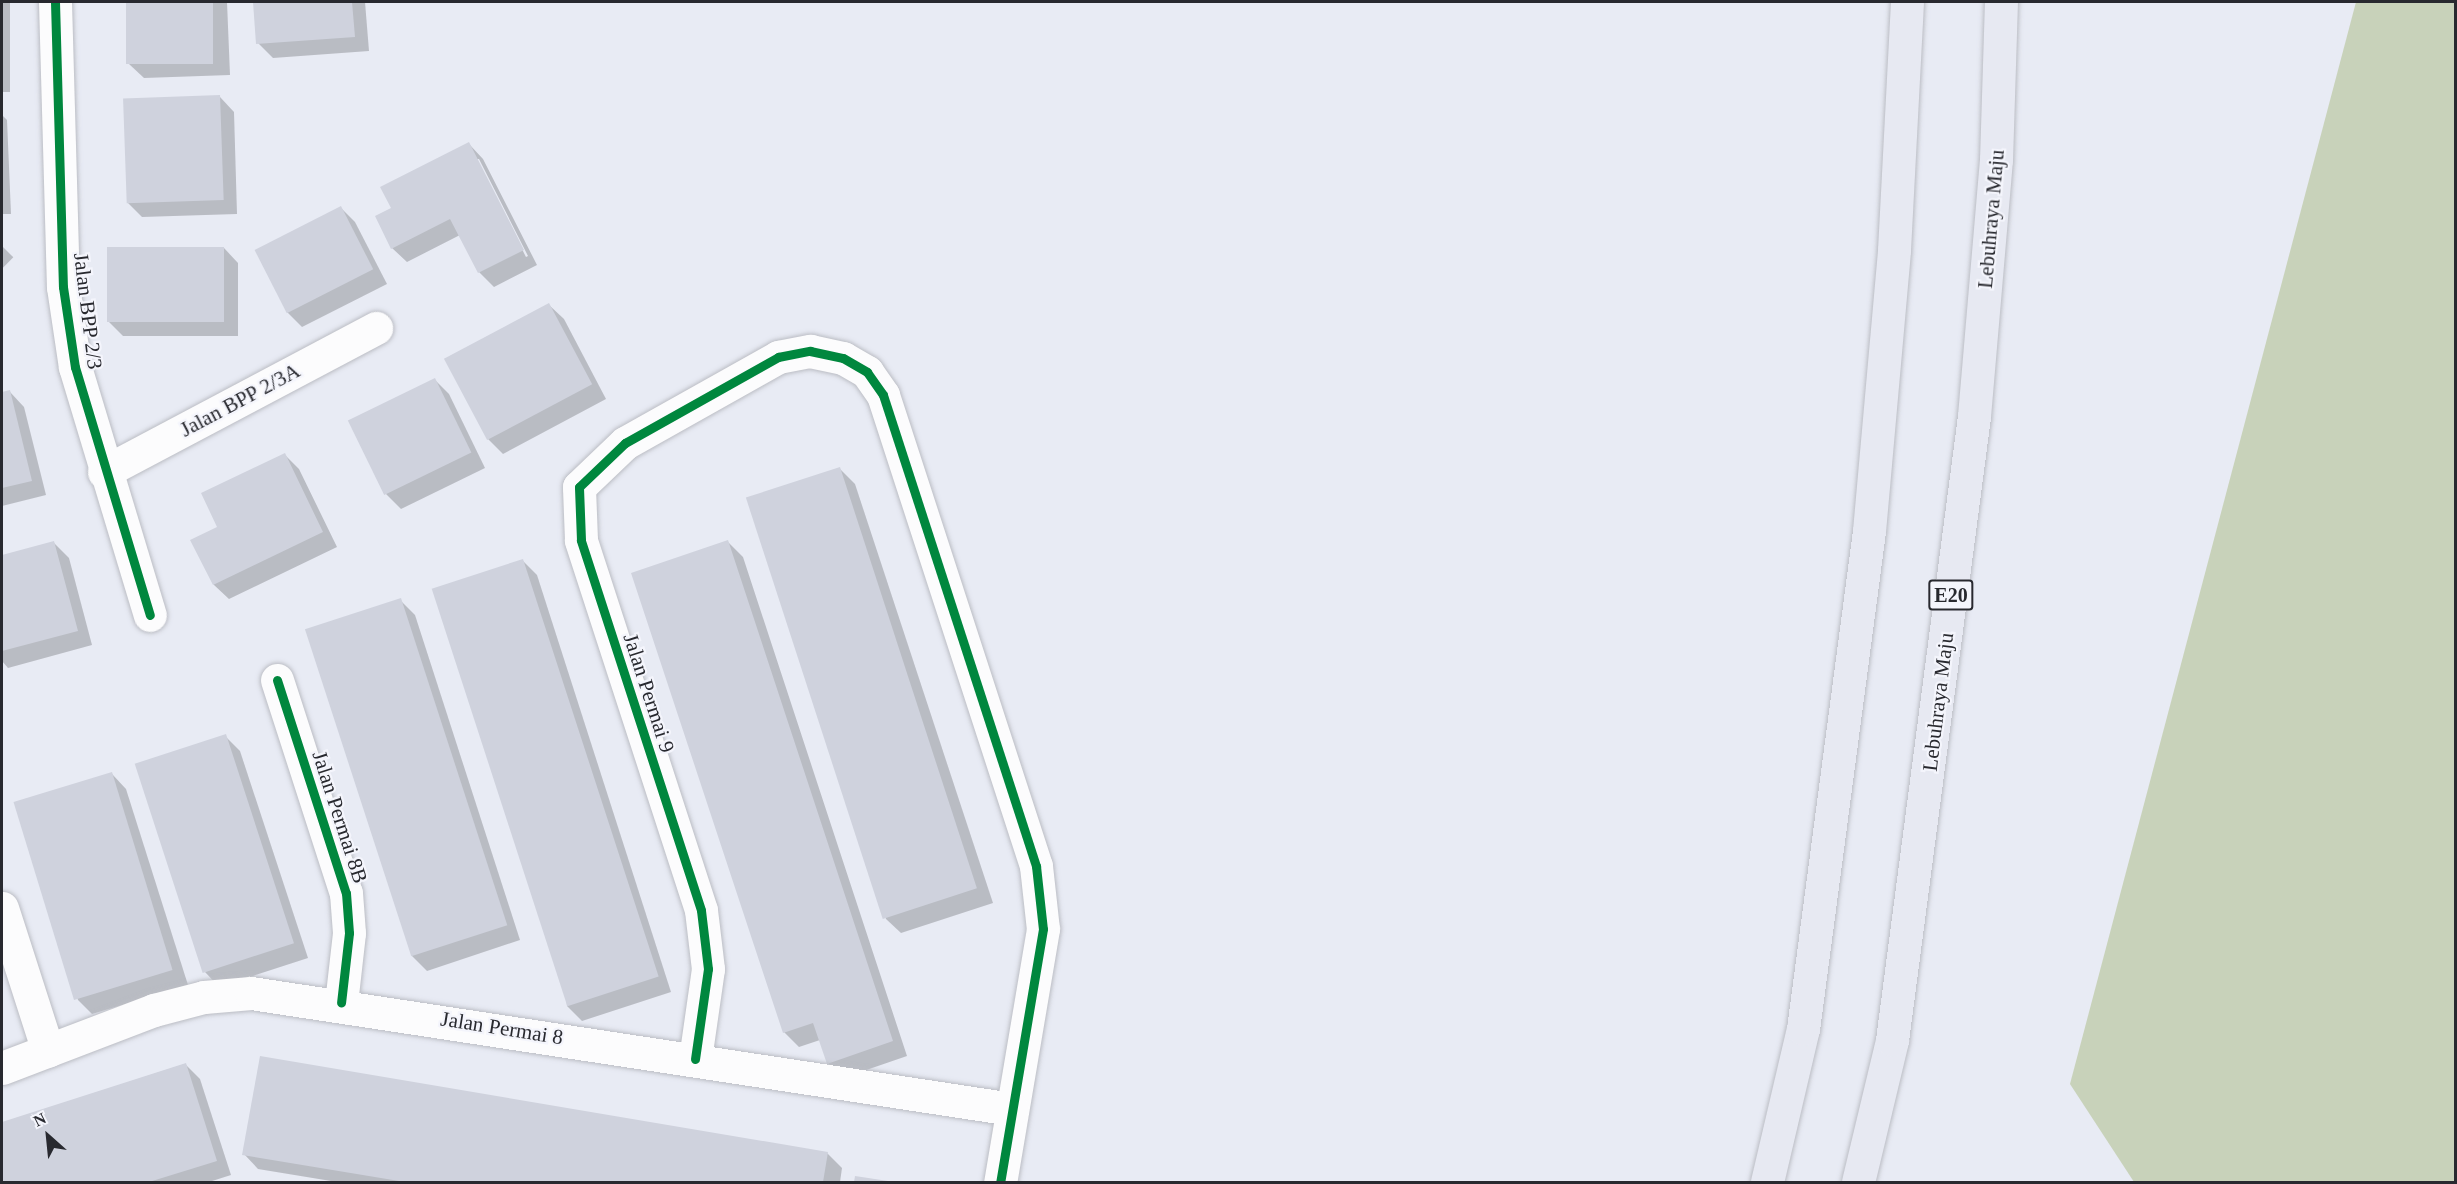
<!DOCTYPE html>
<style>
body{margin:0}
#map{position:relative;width:2457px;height:1184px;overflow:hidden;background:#e8ebf4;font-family:Georgia,serif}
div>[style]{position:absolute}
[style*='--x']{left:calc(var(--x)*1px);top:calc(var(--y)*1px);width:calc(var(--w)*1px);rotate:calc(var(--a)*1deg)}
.green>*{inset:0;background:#c8d2ba}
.shadow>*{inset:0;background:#0003;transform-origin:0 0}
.building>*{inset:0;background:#cfd2dd;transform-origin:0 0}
.roads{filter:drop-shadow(0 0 2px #bbbdc4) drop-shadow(0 0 2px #bbbdc4)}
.minor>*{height:33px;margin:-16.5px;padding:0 16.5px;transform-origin:16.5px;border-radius:16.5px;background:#fcfcfd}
.highway>*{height:33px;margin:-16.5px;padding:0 16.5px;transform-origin:16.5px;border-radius:16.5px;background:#e7e9f2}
.cycleway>*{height:9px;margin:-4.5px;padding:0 4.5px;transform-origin:4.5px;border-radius:4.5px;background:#00873e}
span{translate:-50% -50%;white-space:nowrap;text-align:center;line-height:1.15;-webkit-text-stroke:4.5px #f4f5fc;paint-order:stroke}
.shield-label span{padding:2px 4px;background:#f4f5fc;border:2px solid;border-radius:4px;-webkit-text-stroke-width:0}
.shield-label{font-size:20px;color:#28292f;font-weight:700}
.street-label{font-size:21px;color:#28292f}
.frame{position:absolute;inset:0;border:3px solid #28292f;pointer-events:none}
.north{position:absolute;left:18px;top:1106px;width:60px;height:60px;-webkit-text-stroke:4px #f4f5fc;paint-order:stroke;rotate:333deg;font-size:16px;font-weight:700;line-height:24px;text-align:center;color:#28292f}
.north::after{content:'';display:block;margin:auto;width:21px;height:27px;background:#28292f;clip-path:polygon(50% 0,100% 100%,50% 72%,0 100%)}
</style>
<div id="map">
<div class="green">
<i style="clip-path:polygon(2356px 2px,2455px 2px,2455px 1182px,2134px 1182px,2070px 1084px)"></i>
</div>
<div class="shadow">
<i style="left:2px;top:2px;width:8px;height:90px"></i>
<i style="clip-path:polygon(127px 2px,227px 2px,230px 75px,144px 78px,129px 64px)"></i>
<i style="clip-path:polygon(255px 2px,365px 2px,369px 51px,273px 58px,258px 43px)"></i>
<i style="clip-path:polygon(220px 97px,234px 112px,237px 214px,142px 217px,127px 202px)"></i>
<i style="clip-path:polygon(2px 115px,7px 120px,11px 214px,2px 214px)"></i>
<i style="clip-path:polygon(evenodd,469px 144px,483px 159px,537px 265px,494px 287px,479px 272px,460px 235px,407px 262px,392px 248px,469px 144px,476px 159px,479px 159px,528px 256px,526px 257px,476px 159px)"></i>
<i style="clip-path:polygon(341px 208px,355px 222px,387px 284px,302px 327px,287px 312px)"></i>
<i style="left:2px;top:246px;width:16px;height:100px;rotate:45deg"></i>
<i style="clip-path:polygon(224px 248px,238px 263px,238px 336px,123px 336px,108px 321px)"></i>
<i style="clip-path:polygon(549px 305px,564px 319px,606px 399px,503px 454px,488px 439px)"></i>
<i style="clip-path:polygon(435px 380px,449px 394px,485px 468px,401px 509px,386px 494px)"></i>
<i style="clip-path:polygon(10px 392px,24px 407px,46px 495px,2px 506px,2px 394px)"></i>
<i style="clip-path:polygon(285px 455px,299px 469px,337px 547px,229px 599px,214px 585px,192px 541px,219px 527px)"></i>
<i style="clip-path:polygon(840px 469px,855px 484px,993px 903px,901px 933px,886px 919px,748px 500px)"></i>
<i style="clip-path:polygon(728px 542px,743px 557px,907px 1056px,843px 1078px,828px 1063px,820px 1040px,799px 1047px,784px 1032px)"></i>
<i style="clip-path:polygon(54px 543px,69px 558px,92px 645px,8px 668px,2px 661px,2px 556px)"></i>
<i style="clip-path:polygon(522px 560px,537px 575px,671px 992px,582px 1021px,567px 1006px)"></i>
<i style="clip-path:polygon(400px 600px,415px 615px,520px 940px,427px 971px,412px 956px)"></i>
<i style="clip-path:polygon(225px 736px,240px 751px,308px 958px,219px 987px,205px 972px)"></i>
<i style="clip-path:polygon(112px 774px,126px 789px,188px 985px,92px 1014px,78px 1000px,16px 804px)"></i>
<i style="clip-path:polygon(185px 1064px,200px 1079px,231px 1175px,209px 1182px,2px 1182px,2px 1123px)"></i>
<i style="clip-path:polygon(827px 1153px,842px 1168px,840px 1182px,337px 1182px,258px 1169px,244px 1154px)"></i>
</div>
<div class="building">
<i style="left:126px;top:2px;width:87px;height:62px"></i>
<i style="clip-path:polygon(253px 2px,352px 2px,355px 37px,256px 44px)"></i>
<i style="left:220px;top:95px;width:105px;height:97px;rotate:88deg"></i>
<i style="clip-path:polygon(469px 142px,524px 250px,478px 273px,450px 219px,391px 249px,375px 216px,391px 208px,380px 187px)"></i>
<i style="left:341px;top:206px;width:71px;height:97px;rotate:63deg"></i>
<i style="left:107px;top:247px;width:117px;height:75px"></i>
<i style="left:549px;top:303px;width:92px;height:119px;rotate:62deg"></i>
<i style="left:435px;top:378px;width:83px;height:97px;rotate:64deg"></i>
<i style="clip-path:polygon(10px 390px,32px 481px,2px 488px,2px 392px)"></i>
<i style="clip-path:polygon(285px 453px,323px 532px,213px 585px,190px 540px,217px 527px,201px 493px)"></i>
<i style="left:840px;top:467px;width:443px;height:99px;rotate:72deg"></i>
<i style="clip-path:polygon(728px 540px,893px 1041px,827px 1064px,813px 1023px,783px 1033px,631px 573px)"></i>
<i style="clip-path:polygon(54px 541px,78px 631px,2px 651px,2px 555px)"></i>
<i style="left:523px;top:559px;width:439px;height:96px;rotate:72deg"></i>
<i style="left:401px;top:598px;width:344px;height:101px;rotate:72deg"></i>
<i style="left:226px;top:734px;width:220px;height:96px;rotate:72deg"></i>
<i style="left:112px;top:772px;width:207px;height:103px;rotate:73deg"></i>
<i style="clip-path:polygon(260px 1056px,828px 1152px,823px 1182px,405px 1182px,242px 1155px)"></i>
<i style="clip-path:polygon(186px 1063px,217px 1161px,149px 1182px,2px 1182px,2px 1122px)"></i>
<i style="clip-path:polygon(855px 1176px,888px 1181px,888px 1182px,854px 1182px)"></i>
</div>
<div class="roads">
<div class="minor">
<i style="--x:55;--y:2;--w:285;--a:88.4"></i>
<i style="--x:63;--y:287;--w:81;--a:81.5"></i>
<i style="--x:75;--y:367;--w:259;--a:73.2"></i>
<i style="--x:104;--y:472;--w:308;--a:-27.9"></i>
<i style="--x:277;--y:680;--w:224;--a:72.1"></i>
<i style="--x:346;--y:893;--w:40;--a:85.7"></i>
<i style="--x:349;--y:933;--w:70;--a:96.5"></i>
<i style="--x:2;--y:908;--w:150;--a:72.2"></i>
<i style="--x:695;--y:1059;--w:91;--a:-81.8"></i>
<i style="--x:708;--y:969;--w:59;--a:-96.8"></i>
<i style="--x:701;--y:910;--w:389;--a:-108"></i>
<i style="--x:581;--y:540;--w:53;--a:-92.2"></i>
<i style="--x:579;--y:487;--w:64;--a:-43.7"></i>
<i style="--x:625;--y:443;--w:176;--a:-29.3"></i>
<i style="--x:778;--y:357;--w:33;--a:-11"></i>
<i style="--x:810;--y:351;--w:34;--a:12"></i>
<i style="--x:843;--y:358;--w:28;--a:30"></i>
<i style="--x:867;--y:372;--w:28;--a:55"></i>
<i style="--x:883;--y:395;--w:495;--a:72"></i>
<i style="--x:1036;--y:866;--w:63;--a:83.7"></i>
<i style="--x:1043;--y:929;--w:257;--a:99.6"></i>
<i style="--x:2;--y:1068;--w:163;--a:-20.9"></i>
<i style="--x:154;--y:1010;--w:52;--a:-14.6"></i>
<i style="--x:204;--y:997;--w:47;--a:-4.9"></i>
<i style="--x:251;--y:993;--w:770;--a:8.67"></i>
</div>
<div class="highway">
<i style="--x:1767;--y:1182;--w:157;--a:-76.8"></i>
<i style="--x:1803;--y:1029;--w:502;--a:-82.45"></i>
<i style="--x:1869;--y:531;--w:282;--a:-84.9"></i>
<i style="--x:1894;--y:250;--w:248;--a:-87"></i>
<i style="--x:1858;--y:1182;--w:146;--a:-76.5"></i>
<i style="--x:1892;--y:1040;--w:629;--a:-82.51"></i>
<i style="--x:1974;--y:416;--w:257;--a:-85.1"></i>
<i style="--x:1996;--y:160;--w:158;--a:-88.2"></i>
</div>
</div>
<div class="cycleway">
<i style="--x:55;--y:2;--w:285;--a:88.4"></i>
<i style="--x:63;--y:287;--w:81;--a:81.5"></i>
<i style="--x:75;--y:367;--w:259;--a:73.2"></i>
<i style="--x:277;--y:680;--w:224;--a:72.1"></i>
<i style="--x:346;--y:893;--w:40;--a:85.7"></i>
<i style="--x:349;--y:933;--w:70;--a:96.5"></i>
<i style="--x:695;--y:1059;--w:91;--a:-81.8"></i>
<i style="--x:708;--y:969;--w:59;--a:-96.8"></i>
<i style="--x:701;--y:910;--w:389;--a:-108"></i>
<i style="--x:581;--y:540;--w:53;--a:-92.2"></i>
<i style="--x:579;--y:487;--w:64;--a:-43.7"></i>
<i style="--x:625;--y:443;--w:176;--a:-29.3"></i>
<i style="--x:778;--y:357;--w:33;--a:-11"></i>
<i style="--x:810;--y:351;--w:34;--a:12"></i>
<i style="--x:843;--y:358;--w:28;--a:30"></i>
<i style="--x:867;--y:372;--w:28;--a:55"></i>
<i style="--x:883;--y:395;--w:495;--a:72"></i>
<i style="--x:1036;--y:866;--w:63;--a:83.7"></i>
<i style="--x:1043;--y:929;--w:257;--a:99.6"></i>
</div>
<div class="shield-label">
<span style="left:1951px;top:595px">E20</span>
</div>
<div class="street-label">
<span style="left:1991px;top:219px;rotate:-85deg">Lebuhraya Maju</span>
<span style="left:88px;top:311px;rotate:83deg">Jalan BPP 2/3</span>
<span style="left:240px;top:400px;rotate:-28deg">Jalan BPP 2/3A</span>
<span style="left:649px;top:693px;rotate:72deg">Jalan Permai 9</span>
<span style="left:1938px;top:702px;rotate:-83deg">Lebuhraya Maju</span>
<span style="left:340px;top:817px;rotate:72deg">Jalan Permai 8B</span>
<span style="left:502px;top:1028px;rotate:9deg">Jalan Permai 8</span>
</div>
<div class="frame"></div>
<div class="north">N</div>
</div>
